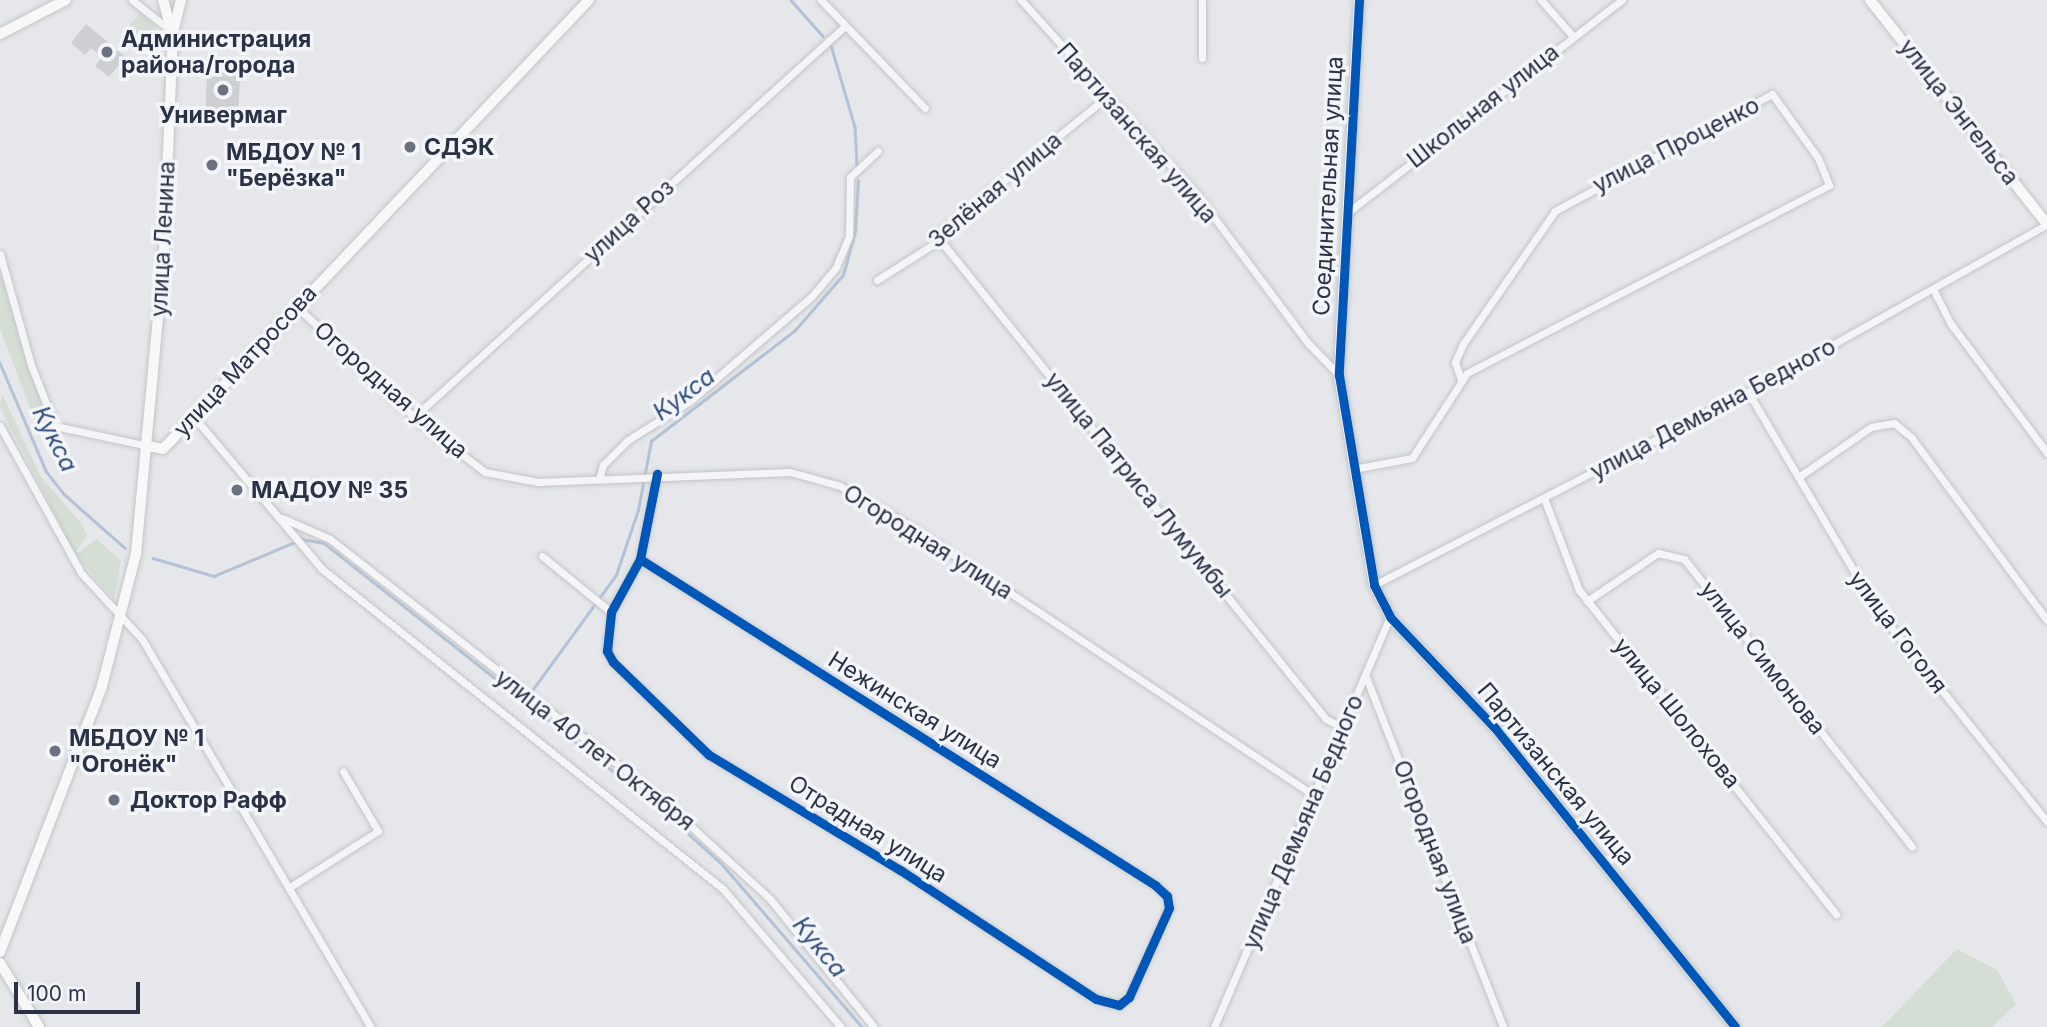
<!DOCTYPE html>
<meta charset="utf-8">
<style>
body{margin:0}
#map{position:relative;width:2047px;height:1027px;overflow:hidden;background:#e5e7ea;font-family:Inter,sans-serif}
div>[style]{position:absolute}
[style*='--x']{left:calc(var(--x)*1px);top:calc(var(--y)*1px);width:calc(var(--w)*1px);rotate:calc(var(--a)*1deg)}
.green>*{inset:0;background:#d5ded5}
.stream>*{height:2.5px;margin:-1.25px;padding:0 1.25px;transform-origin:1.25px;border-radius:1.25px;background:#b3c2d6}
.building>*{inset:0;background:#cdcfd3;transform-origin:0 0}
.roads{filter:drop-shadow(0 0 2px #c3c5c8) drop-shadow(0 0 2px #c3c5c8)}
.street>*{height:7px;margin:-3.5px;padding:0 3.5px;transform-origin:3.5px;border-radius:3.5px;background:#f5f5f7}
.secondary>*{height:10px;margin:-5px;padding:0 5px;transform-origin:5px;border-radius:5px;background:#f8f8f8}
.cycleway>*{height:9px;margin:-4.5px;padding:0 4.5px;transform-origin:4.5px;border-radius:4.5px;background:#0057b8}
.dots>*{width:19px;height:19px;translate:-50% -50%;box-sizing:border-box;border:4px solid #f3f5f9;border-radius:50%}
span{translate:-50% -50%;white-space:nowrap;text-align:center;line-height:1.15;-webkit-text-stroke:7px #f3f5f9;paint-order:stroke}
.poi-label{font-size:23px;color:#2a3246;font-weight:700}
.left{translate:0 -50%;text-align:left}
.street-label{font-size:23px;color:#2a3246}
.water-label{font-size:24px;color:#314e7c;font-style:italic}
.scale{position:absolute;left:14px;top:982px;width:126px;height:32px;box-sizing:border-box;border:4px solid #2a3246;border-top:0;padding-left:9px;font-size:21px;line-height:24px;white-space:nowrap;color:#2a3246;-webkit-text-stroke:5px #f3f5f9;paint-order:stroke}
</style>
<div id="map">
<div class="green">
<i style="clip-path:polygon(140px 13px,156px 27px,155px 43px,144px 45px,127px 28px)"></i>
<i style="clip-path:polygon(0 272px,48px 425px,38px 429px,0 329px)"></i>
<i style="clip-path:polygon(2px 394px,41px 477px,82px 524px,87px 536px,75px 553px,0 408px)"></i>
<i style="clip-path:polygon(97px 539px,121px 561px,114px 599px,75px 555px)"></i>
<i style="clip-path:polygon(1957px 949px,1997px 970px,2016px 1004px,1992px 1027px,1882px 1027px)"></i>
</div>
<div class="stream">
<i style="--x:791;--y:0;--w:48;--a:48.4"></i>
<i style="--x:831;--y:45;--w:85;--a:73.7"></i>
<i style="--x:855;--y:127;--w:38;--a:87"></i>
<i style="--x:0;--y:363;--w:117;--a:66.9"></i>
<i style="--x:46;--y:471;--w:29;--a:52"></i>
<i style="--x:64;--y:494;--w:81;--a:41.5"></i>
<i style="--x:153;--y:558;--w:64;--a:16.4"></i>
<i style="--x:214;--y:576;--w:95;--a:-22.8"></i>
<i style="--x:302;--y:539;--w:22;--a:10"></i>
<i style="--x:324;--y:543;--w:429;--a:38.3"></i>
<i style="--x:661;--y:809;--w:82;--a:42"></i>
<i style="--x:722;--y:864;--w:215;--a:49.3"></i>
<i style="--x:531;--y:692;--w:145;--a:-54"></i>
<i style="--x:616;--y:575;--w:69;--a:-71.3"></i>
<i style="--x:638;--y:510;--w:70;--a:-79.3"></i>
<i style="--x:651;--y:441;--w:182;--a:-37.6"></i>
<i style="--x:795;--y:330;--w:73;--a:-48.9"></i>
<i style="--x:843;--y:275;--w:46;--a:-74.7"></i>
<i style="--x:855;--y:231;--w:50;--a:-86.6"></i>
</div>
<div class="building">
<i style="clip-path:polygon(86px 24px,126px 57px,109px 77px,95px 66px,102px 57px,91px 48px,85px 55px,71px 43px)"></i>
<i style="left:208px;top:58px;width:33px;height:61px;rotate:3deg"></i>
</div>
<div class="roads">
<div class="street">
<i style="--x:132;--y:0;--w:48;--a:38.3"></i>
<i style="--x:821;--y:0;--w:150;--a:46.1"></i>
<i style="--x:1021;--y:0;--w:264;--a:47.9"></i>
<i style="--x:1198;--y:196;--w:184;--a:53.2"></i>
<i style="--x:1308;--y:343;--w:45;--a:45.9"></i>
<i style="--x:1541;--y:0;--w:47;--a:48.5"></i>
<i style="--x:1202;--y:58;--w:58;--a:-90"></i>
<i style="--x:1347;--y:213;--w:348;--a:-37.8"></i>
<i style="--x:940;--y:240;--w:615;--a:51.14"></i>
<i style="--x:1326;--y:719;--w:18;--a:27"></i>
<i style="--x:0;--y:254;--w:115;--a:74.4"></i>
<i style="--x:31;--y:365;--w:66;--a:68.5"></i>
<i style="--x:55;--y:426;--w:95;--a:12.1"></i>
<i style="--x:877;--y:280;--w:75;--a:-32.4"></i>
<i style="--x:940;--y:240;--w:13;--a:-67"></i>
<i style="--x:945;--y:228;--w:210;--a:-39"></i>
<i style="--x:1933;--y:289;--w:39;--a:63"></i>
<i style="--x:1951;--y:324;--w:161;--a:53.3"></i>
<i style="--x:296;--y:306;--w:162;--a:43.2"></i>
<i style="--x:414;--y:417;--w:90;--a:37.8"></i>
<i style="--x:485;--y:472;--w:54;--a:10.7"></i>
<i style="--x:538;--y:482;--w:252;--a:-2.3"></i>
<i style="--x:790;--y:472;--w:52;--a:15.6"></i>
<i style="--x:840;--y:486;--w:77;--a:29.6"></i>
<i style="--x:907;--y:524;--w:492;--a:33.7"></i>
<i style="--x:1748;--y:392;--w:250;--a:59.4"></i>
<i style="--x:1875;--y:607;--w:275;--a:51.3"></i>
<i style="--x:194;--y:417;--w:199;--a:49.9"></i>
<i style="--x:322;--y:569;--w:513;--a:38.59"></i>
<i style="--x:723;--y:889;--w:182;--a:49.5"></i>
<i style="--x:414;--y:417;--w:582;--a:-42.21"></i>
<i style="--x:0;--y:426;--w:168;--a:61.1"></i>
<i style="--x:81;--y:573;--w:90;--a:47.3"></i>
<i style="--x:142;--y:639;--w:451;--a:59.5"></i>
<i style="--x:1353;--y:469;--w:60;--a:-10.6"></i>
<i style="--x:1412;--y:458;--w:101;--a:-57.1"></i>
<i style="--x:1467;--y:373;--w:408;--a:-27.4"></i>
<i style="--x:1829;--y:185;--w:29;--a:-112"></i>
<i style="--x:1818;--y:158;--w:79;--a:-125.7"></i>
<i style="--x:1772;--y:94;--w:247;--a:151.7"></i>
<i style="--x:1555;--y:211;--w:162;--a:124.7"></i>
<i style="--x:1463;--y:344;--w:20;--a:114"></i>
<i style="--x:1455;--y:362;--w:18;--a:71"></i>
<i style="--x:1800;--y:476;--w:86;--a:-34.6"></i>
<i style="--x:1871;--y:427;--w:23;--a:-10"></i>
<i style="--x:1894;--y:423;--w:22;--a:39"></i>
<i style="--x:1911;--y:437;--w:228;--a:53.4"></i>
<i style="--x:599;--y:479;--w:15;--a:-74"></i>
<i style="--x:603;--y:465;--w:35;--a:-45"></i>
<i style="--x:628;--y:440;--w:73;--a:-32.2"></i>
<i style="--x:690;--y:401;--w:161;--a:-40.7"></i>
<i style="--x:812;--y:296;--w:38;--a:-50"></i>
<i style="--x:836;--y:267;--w:34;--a:-67"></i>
<i style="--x:849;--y:236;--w:59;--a:-89"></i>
<i style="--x:850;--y:177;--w:38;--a:-43"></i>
<i style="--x:1544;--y:498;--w:98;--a:69.2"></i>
<i style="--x:1579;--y:590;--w:414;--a:51.6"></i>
<i style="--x:282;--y:518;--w:52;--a:23.6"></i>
<i style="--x:330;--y:539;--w:415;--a:38.1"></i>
<i style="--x:657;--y:795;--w:154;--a:42.6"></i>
<i style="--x:770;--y:899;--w:165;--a:50.9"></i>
<i style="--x:542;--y:556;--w:89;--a:39.1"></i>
<i style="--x:640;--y:559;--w:610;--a:32.33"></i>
<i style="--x:1155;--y:885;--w:16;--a:43"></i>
<i style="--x:1167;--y:896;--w:12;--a:81"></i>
<i style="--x:1169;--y:908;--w:98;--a:114.2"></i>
<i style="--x:1129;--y:997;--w:13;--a:141"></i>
<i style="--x:1119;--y:1005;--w:24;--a:-165"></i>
<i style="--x:1096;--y:999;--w:235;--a:-146.6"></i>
<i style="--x:900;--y:870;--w:223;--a:-148.9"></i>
<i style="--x:709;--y:755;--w:134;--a:-135.9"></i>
<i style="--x:613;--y:662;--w:13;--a:-119"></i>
<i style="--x:607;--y:651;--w:39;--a:-84"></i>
<i style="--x:611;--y:612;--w:60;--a:-61.3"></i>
<i style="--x:640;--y:559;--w:87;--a:-78.7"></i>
<i style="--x:1374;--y:585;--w:421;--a:-27.3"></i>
<i style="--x:1748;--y:392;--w:343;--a:-29.3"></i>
<i style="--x:1587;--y:601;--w:86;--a:-34.1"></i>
<i style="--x:1658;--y:553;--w:27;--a:13"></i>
<i style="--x:1684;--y:559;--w:367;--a:51.6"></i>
<i style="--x:1366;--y:677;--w:376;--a:68.6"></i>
<i style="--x:290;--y:887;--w:104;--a:-32.5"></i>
<i style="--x:378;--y:831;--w:69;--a:-120.3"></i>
<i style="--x:1214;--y:1027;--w:446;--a:-66.8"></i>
</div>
<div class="secondary">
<i style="--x:163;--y:0;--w:32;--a:74"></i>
<i style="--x:1359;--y:0;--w:376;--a:93.1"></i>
<i style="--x:1339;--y:375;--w:213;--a:80.5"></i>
<i style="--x:1374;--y:585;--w:36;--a:63"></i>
<i style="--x:1390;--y:617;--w:153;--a:46.6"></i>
<i style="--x:1495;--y:728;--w:383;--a:51.2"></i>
<i style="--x:1870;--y:0;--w:285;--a:51.7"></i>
<i style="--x:0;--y:34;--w:74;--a:-27.3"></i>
<i style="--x:148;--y:446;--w:15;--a:11"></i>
<i style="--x:163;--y:449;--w:619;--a:-46.51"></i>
<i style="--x:0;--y:952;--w:285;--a:-69"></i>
<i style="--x:102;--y:686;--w:136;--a:-75.6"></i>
<i style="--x:136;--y:554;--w:303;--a:-84.7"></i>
<i style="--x:164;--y:252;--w:220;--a:-87.7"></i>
<i style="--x:173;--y:32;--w:33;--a:-76"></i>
<i style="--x:0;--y:963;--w:75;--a:58.6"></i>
</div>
</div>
<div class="cycleway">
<i style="--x:1359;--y:0;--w:376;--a:93.1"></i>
<i style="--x:1339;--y:375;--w:213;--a:80.5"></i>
<i style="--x:1374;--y:585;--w:36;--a:63"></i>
<i style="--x:1390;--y:617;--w:153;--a:46.6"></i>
<i style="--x:1495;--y:728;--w:383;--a:51.2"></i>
<i style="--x:640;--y:559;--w:610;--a:32.33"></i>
<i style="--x:1155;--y:885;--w:16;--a:43"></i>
<i style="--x:1167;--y:896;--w:12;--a:81"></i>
<i style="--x:1169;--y:908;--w:98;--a:114.2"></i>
<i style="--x:1129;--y:997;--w:13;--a:141"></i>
<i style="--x:1119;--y:1005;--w:24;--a:-165"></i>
<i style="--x:1096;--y:999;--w:235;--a:-146.6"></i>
<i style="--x:900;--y:870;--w:223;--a:-148.9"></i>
<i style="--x:709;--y:755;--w:134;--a:-135.9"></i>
<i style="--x:613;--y:662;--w:13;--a:-119"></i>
<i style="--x:607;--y:651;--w:39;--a:-84"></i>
<i style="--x:611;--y:612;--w:60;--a:-61.3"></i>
<i style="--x:640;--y:559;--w:87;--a:-78.7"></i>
</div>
<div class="dots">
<i style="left:107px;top:52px;background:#6b717f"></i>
<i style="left:223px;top:90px;background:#6b717f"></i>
<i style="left:410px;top:147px;background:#6b717f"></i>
<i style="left:212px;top:165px;background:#6b717f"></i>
<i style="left:237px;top:490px;background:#6b717f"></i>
<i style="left:55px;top:751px;background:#6b717f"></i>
<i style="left:114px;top:800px;background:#6b717f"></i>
</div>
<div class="poi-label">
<span class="left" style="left:121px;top:52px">Администрация<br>района/города</span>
<span style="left:223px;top:115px">Универмаг</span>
<span class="left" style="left:424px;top:147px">СДЭК</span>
<span class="left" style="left:226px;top:165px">МБДОУ № 1<br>"Берёзка"</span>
<span class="left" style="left:251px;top:490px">МАДОУ № 35</span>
<span class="left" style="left:69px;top:751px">МБДОУ № 1<br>"Огонёк"</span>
<span class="left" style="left:130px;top:800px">Доктор Рафф</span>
</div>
<div class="street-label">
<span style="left:1483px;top:106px;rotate:-38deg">Школьная улица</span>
<span style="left:1959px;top:112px;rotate:52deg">улица Энгельса</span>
<span style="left:1137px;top:133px;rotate:49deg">Партизанская улица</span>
<span style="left:1676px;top:145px;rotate:-27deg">улица Проценко</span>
<span style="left:1328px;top:186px;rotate:-87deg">Соединительная улица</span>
<span style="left:995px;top:190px;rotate:-40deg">Зелёная улица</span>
<span style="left:629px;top:221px;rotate:-42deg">улица Роз</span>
<span style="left:163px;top:239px;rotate:-87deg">улица Ленина</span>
<span style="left:245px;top:361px;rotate:-47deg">улица Матросова</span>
<span style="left:391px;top:390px;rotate:41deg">Огородная улица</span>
<span style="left:1713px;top:409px;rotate:-28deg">улица Демьяна Бедного</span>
<span style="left:1139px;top:485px;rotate:51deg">улица Патриса Лумумбы</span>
<span style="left:928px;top:542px;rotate:32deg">Огородная улица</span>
<span style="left:1898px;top:632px;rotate:53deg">улица Гоголя</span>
<span style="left:1763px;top:658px;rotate:52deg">улица Симонова</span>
<span style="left:915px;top:710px;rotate:32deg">Нежинская улица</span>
<span style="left:1677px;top:713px;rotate:51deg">улица Шолохова</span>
<span style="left:595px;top:750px;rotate:38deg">улица 40 лет Октября</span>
<span style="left:1556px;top:774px;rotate:50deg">Партизанская улица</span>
<span style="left:1303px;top:822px;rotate:-67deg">улица Демьяна Бедного</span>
<span style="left:868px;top:829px;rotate:32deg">Отрадная улица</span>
<span style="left:1435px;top:852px;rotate:69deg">Огородная улица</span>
</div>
<div class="water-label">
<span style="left:684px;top:394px;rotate:-37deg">Кукса</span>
<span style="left:55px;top:439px;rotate:63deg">Кукса</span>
<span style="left:820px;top:947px;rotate:51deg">Кукса</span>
</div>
<div class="scale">100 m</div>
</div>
